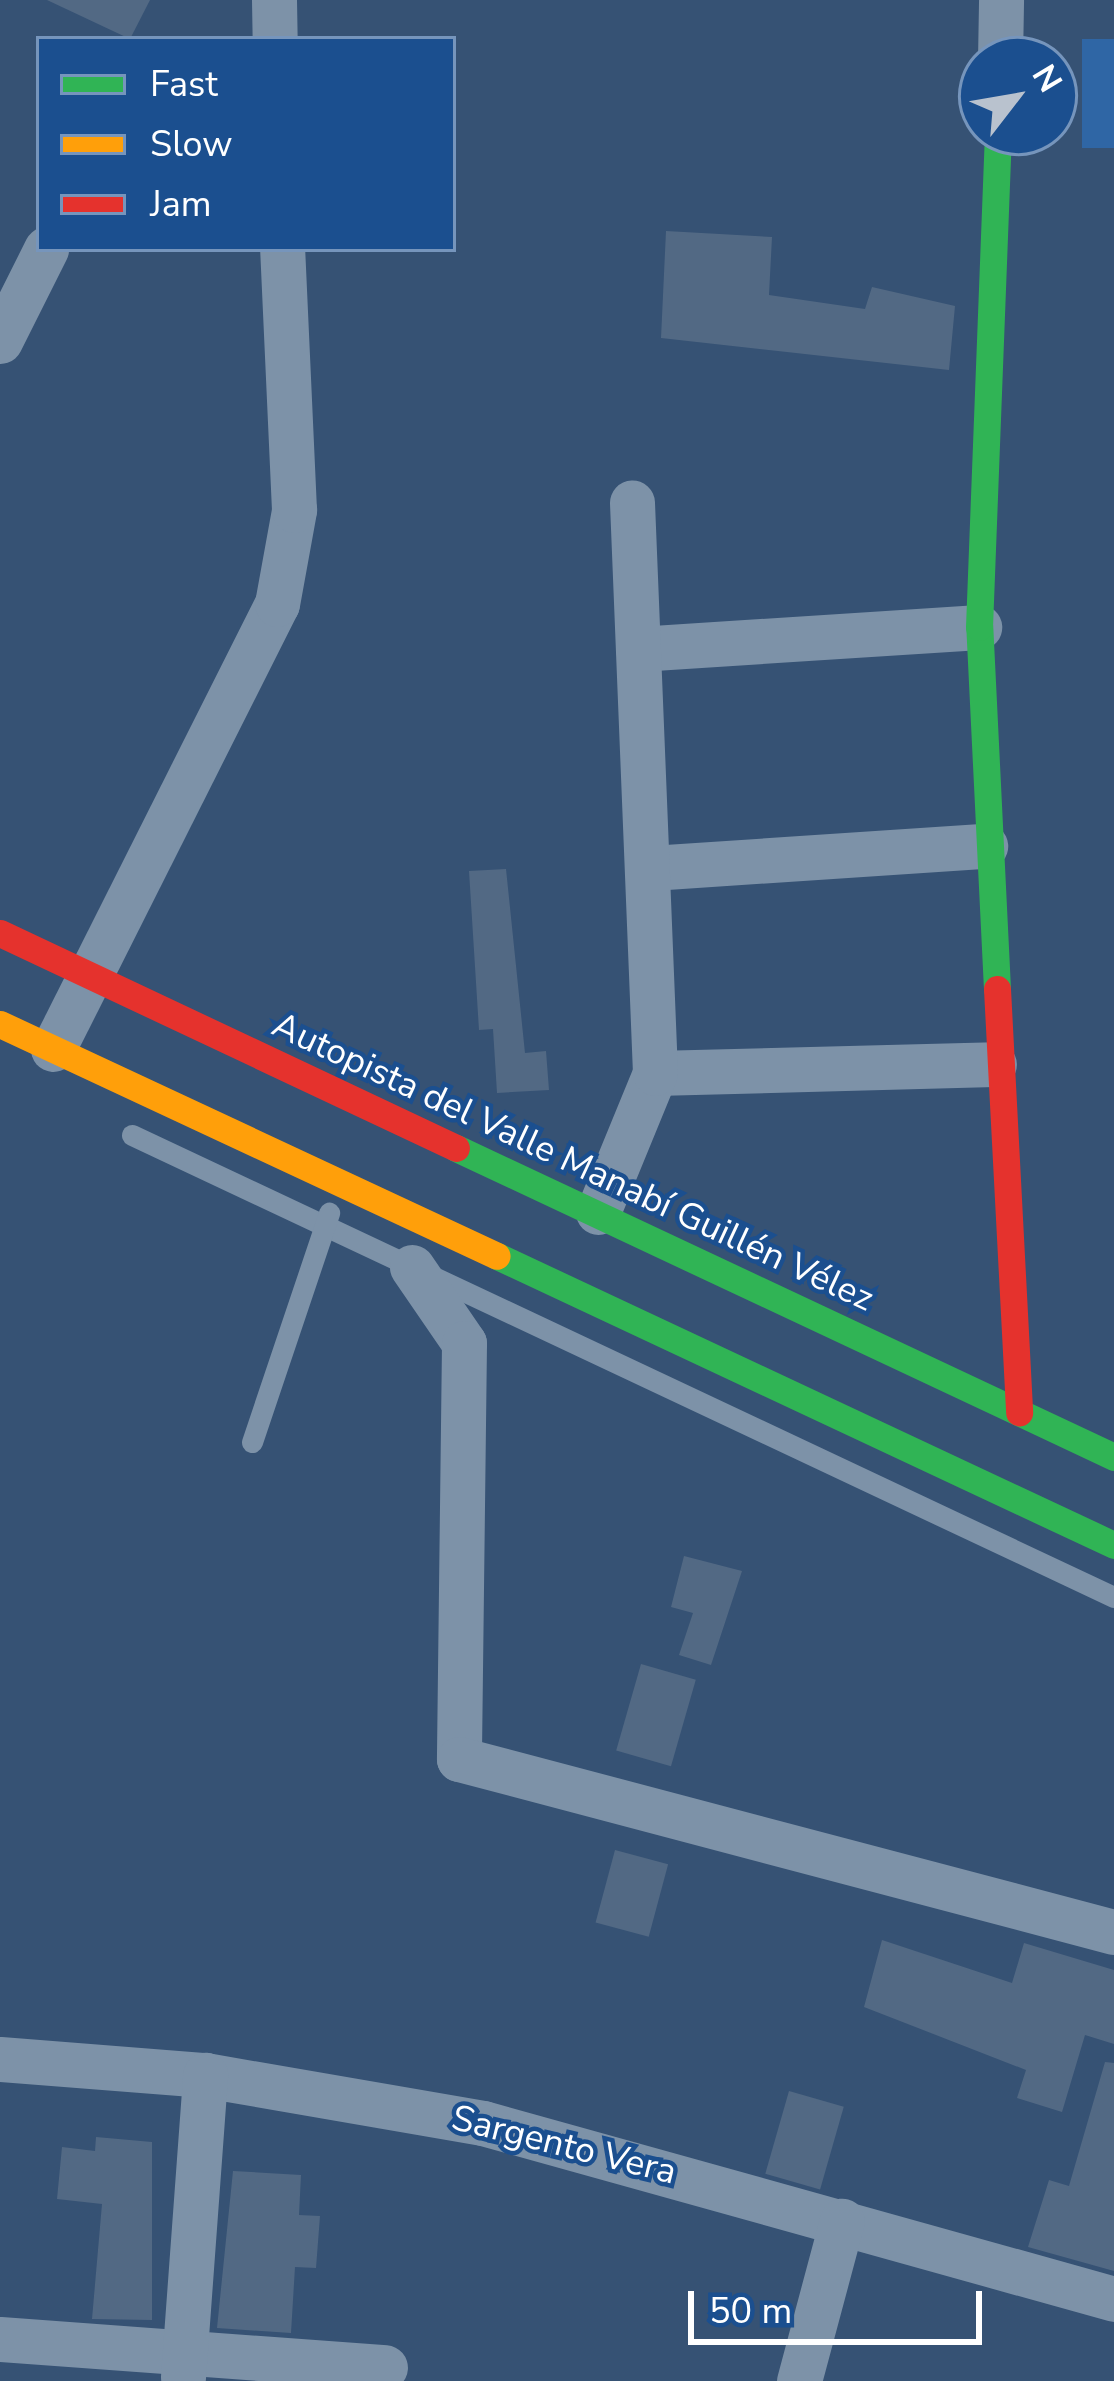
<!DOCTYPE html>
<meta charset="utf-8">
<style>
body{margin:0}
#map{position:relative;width:1114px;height:2381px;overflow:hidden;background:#365274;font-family:"Nunito Sans",sans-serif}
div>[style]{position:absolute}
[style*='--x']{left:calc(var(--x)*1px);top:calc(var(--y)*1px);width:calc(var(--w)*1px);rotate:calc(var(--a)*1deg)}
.green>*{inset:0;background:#2f66a5;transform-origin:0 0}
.building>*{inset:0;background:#526984;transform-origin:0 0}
.lane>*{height:21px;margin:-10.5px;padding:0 10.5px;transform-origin:10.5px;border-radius:10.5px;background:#7d92a8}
.street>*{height:45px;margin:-22.5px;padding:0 22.5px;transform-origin:22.5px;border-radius:22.5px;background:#7d92a8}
.fast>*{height:27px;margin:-13.5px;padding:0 13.5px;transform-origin:13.5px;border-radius:13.5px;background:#30b455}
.slow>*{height:27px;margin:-13.5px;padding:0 13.5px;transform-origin:13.5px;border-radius:13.5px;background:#ff9f0a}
.jam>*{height:27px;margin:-13.5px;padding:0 13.5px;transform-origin:13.5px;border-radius:13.5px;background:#e5322d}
span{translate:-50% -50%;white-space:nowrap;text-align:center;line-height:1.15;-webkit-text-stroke:9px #1b4f8f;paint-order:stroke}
.street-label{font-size:36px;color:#fff}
.legend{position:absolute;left:36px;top:36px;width:420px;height:216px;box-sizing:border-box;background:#1b4f8f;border:3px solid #7695bc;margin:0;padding:15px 21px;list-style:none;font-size:36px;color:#fff}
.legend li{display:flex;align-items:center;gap:24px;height:60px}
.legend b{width:60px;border:3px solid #7695bc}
.north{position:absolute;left:958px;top:36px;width:120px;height:120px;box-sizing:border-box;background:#1b4f8f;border:3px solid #7695bc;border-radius:50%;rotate:59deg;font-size:33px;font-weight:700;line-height:48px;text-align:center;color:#fff}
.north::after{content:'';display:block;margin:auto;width:42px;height:54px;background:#b9c2ce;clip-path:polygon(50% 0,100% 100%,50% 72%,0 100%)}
.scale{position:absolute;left:688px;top:2291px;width:294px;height:54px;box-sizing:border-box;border:6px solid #fff;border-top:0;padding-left:15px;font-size:36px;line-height:42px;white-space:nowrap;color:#fff;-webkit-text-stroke:9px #1b4f8f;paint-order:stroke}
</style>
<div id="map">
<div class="green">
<i style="left:1082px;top:39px;width:32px;height:109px"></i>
</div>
<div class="building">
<i style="clip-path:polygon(47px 0,150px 0,130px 39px)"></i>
<i style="clip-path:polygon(666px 231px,772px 237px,769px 295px,865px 309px,872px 287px,955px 306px,949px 370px,661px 338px)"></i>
<i style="clip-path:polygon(506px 869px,525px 1053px,546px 1051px,549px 1090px,497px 1093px,493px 1029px,479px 1030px,469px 871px)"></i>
<i style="clip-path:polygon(684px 1556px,742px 1571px,711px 1665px,679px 1655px,693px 1613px,671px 1607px)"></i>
<i style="left:641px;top:1664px;width:57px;height:90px;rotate:16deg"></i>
<i style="left:615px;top:1850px;width:55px;height:75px;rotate:15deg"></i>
<i style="clip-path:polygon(882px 1940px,1012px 1983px,1024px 1943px,1114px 1970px,1114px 2044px,1085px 2035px,1062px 2112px,1017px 2098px,1026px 2070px,864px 2007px)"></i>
<i style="clip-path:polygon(1105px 2062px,1114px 2063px,1114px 2271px,1028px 2247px,1049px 2180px,1069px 2186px)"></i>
<i style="left:789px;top:2091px;width:57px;height:86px;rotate:16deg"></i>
<i style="clip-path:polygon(96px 2137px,152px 2142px,152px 2320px,92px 2319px,102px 2204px,57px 2199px,62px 2147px,95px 2151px)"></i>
<i style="clip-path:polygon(233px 2171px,301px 2175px,299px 2215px,320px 2216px,316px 2268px,295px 2267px,291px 2333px,217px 2328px)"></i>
</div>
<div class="lane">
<i style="--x:132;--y:1135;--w:1085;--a:25.2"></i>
<i style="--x:252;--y:1442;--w:242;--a:-71.4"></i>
</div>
<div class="street">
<i style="--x:274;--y:0;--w:39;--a:89"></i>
<i style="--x:1000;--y:60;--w:60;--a:-89"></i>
<i style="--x:0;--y:341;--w:103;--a:-63.4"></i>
<i style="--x:638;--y:649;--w:342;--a:-3.7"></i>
<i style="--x:651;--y:868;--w:335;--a:-3.8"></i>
<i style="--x:53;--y:1049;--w:498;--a:-63.3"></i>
<i style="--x:277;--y:604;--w:96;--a:-79.7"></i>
<i style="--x:294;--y:510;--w:261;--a:-92.6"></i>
<i style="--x:655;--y:1073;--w:339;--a:-1.5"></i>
<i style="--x:598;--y:1212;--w:150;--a:-67.7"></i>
<i style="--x:655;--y:1073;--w:571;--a:-92.31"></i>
<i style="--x:412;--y:1267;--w:92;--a:55.6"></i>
<i style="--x:464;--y:1343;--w:416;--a:90.7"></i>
<i style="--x:459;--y:1759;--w:677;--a:14.8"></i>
<i style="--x:0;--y:2059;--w:206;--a:4.5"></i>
<i style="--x:205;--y:2075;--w:282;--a:9.8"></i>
<i style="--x:483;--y:2123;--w:655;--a:15.58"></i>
<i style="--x:0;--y:2339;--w:386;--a:4.2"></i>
<i style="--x:183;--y:2377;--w:303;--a:-85.8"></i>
<i style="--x:799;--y:2381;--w:166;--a:-75"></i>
</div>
<div class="fast">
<i style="--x:997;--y:989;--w:362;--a:-92.8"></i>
<i style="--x:979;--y:627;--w:495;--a:-87.8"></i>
<i style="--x:456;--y:1148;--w:727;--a:25.15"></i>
<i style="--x:497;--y:1256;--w:681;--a:25.1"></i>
</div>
<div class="slow">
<i style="--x:0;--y:1024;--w:548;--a:25.02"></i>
</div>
<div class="jam">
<i style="--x:0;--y:933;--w:504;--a:25.24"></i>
<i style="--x:997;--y:989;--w:424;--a:87"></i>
</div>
<div class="street-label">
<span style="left:573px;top:1162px;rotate:25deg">Autopista del Valle Manabí Guillén Vélez</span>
<span style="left:564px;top:2145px;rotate:14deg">Sargento Vera</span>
</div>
<ul class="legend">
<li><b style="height:15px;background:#30b455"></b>Fast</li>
<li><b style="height:15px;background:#ff9f0a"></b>Slow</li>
<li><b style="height:15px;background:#e5322d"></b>Jam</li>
</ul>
<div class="north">N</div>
<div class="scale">50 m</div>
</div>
